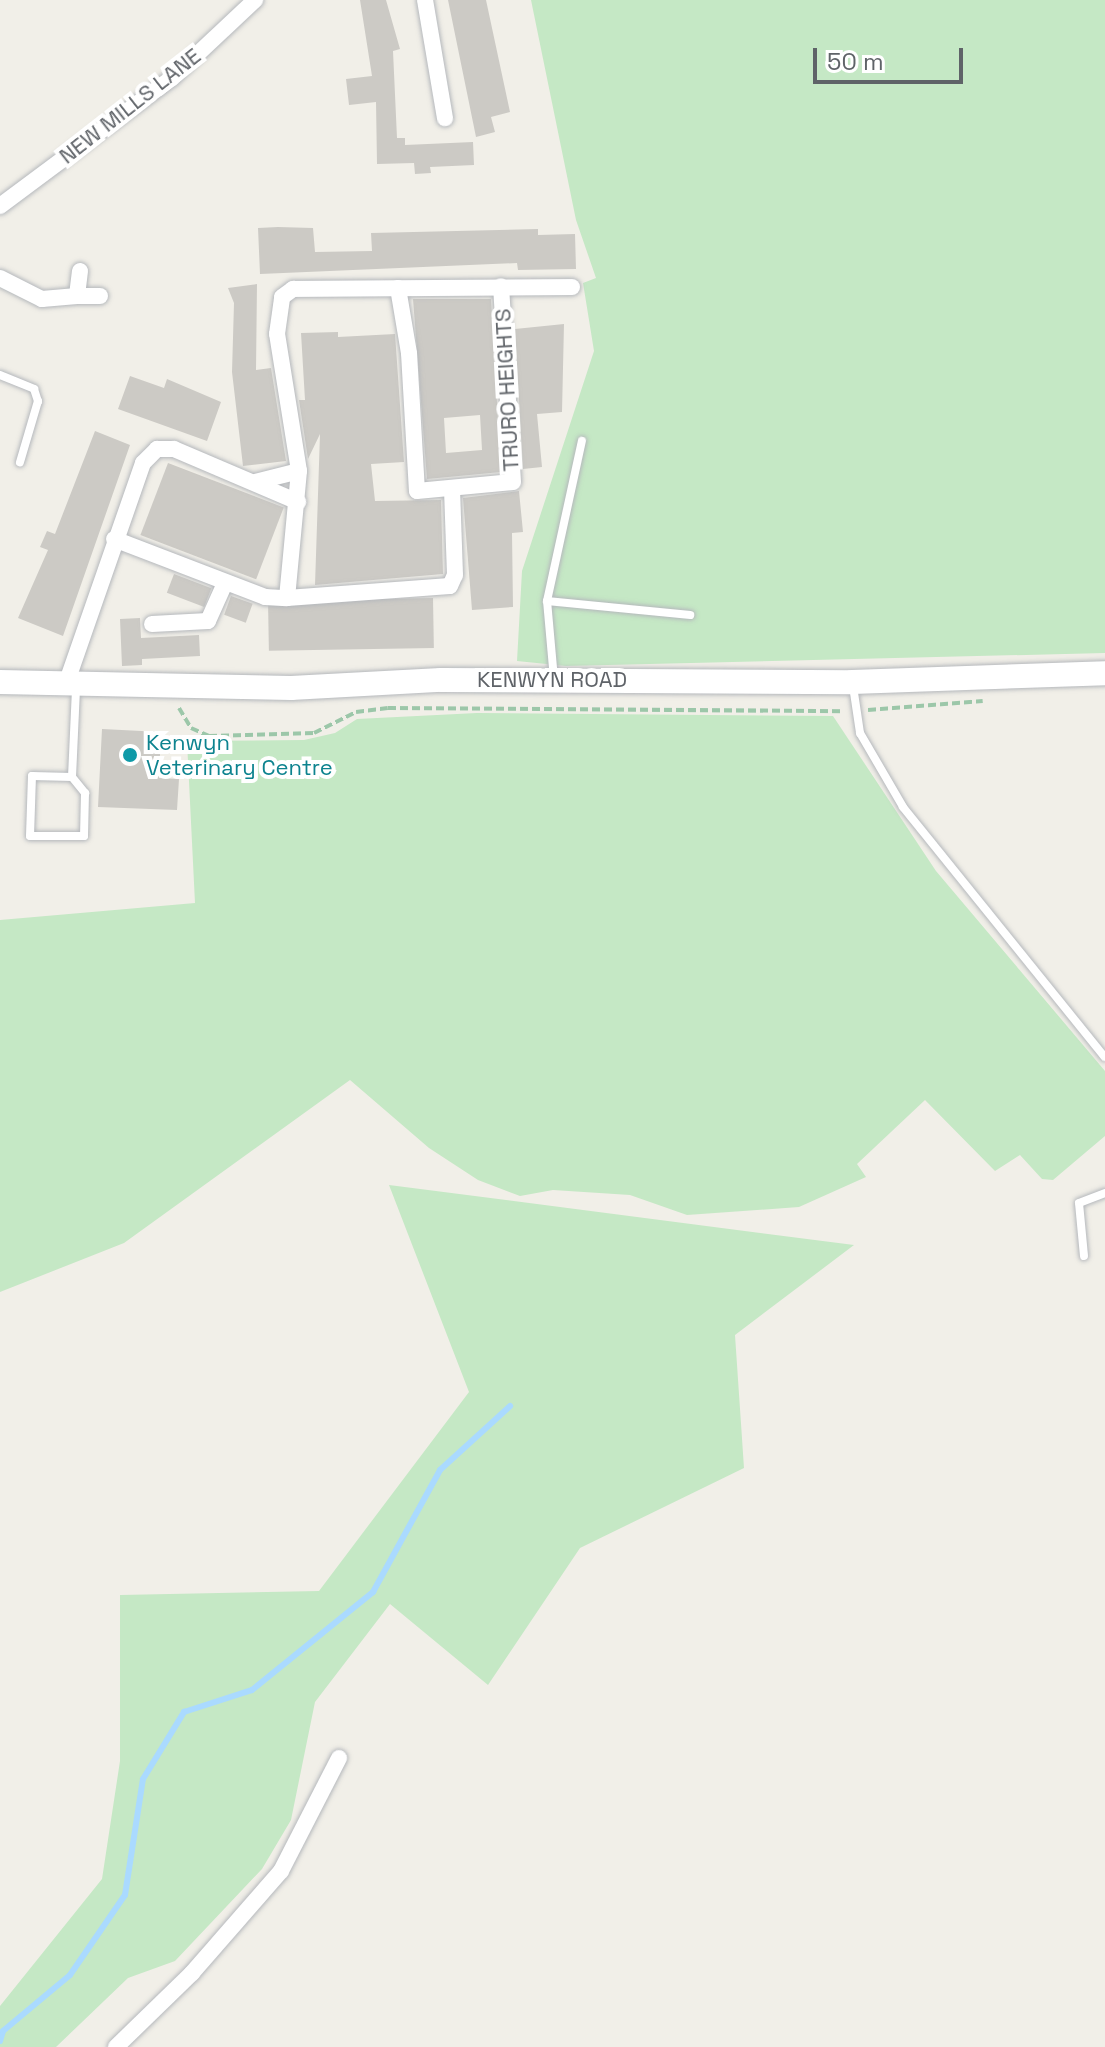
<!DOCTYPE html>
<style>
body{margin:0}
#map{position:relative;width:1105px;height:2047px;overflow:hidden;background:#f1efe8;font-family:"Space Grotesk",sans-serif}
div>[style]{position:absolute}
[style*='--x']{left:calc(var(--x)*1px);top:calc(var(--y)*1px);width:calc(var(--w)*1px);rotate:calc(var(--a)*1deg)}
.green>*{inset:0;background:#c5e8c5}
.stream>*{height:6px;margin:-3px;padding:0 3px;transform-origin:3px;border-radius:3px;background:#aadaff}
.building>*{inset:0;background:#cccac5;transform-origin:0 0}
.path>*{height:4px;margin-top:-2px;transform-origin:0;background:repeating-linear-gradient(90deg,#9cc7a9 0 8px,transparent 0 12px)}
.roads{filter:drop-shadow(0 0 2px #b5b8bc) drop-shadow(0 0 2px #b5b8bc)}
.service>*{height:8px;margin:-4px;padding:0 4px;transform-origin:4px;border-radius:4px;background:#fff}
.minor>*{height:16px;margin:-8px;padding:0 8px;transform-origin:8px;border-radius:8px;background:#fff}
.secondary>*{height:24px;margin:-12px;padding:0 12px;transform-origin:12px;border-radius:12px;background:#fff}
.dots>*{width:22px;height:22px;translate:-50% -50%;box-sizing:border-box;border:4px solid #fff;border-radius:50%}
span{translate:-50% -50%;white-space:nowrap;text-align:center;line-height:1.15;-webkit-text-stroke:8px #fff;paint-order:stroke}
.street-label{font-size:22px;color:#5f6368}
.culture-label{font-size:22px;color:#0d838f}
.left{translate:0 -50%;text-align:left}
.scale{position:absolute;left:813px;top:48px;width:150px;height:36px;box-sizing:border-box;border:4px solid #5f6368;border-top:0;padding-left:10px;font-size:24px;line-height:28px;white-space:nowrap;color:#5f6368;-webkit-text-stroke:6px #fff;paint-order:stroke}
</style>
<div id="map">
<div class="green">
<i style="clip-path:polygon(531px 0,1105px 0,1105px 653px,566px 666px,517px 661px,522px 571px,594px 351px,583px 283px,596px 278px,576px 220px)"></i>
<i style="clip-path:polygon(477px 713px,833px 716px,936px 871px,1105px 1071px,1105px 1136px,1053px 1180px,1042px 1179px,1020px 1155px,995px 1171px,925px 1100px,857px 1164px,866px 1177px,799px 1207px,687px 1215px,630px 1195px,553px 1190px,520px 1196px,478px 1180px,429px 1148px,350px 1080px,124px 1243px,0 1292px,0 920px,195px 903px,187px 741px,304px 740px,335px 733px,357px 719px)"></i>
<i style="clip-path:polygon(389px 1185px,854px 1245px,735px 1335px,744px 1468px,580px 1548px,488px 1685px,390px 1604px,315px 1702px,291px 1820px,262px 1869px,175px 1961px,128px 1978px,56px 2047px,0 2047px,0 2006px,102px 1879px,120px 1761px,120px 1595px,319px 1591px,469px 1392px)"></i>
</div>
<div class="stream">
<i style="--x:0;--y:2041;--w:10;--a:-73"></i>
<i style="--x:3;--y:2031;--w:87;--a:-39.9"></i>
<i style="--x:70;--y:1975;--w:97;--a:-55.5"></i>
<i style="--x:125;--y:1895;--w:117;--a:-81.2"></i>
<i style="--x:143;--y:1779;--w:79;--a:-58.5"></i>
<i style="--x:184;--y:1712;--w:71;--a:-17.9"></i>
<i style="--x:252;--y:1690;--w:156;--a:-39"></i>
<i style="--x:373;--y:1592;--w:139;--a:-61.2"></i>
<i style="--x:440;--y:1470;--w:95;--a:-42.4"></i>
</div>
<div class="building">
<i style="clip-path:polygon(360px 0,386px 0,400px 49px,393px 51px,397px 138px,405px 138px,405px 145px,473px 142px,474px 165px,430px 167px,431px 173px,415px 174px,414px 163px,377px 164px,376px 102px,349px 105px,346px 79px,372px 76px)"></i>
<i style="clip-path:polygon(448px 0,486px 0,510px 112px,491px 117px,495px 132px,476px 137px)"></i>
<i style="clip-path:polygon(278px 227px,313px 228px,315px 252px,372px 251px,371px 233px,538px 229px,538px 235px,575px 234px,576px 269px,518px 270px,517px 263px,260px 274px,258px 228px)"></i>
<i style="clip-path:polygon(257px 284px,256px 370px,271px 368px,286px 461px,243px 466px,232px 372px,234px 303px,228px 288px)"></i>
<i style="clip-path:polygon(evenodd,413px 299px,491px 299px,501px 472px,427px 479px,413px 299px,480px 415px,482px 450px,446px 453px,444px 418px,480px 415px)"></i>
<i style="clip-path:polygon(564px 324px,562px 412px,537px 414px,542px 467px,523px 469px,515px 329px)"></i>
<i style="clip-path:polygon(338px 332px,338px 337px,395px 334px,404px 462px,371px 464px,375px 501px,441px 500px,443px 574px,315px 585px,320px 434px,308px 459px,299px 400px,305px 400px,301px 333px)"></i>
<i style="clip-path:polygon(130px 376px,164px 388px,167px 379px,221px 402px,207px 441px,118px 409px)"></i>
<i style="clip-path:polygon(95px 431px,130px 445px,63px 636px,18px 618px,48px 550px,40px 547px,47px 531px,55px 534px)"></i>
<i style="left:168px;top:463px;width:124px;height:77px;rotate:21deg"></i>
<i style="clip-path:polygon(519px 491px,523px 532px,512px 533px,513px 607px,472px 610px,463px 498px)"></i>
<i style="left:174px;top:574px;width:40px;height:20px;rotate:21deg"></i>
<i style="left:231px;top:596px;width:23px;height:20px;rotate:20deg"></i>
<i style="left:433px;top:598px;width:50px;height:165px;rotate:89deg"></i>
<i style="clip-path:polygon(140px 618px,141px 638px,199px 635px,200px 656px,142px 659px,142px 665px,122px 666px,120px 619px)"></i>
<i style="clip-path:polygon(102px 729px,161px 732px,159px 778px,179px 779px,177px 810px,98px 807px)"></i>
</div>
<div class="path">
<i style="--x:179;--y:708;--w:23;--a:59"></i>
<i style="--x:191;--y:728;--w:20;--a:24"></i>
<i style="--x:209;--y:736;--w:105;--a:-1.6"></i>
<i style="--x:314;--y:733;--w:47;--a:-26.6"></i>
<i style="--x:356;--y:712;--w:32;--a:-7"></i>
<i style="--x:388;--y:708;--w:455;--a:0.4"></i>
<i style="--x:868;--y:710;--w:115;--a:-4.5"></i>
</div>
<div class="roads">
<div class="service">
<i style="--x:0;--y:375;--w:37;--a:22"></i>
<i style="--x:34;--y:389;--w:13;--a:72"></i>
<i style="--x:38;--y:401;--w:64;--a:106.4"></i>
<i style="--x:547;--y:601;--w:144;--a:5.6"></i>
<i style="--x:554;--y:679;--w:78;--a:-95.1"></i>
<i style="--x:547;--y:601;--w:164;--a:-77.7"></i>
<i style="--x:853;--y:686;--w:48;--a:81.5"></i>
<i style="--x:860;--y:733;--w:86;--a:59.8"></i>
<i style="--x:903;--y:807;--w:321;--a:51.1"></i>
<i style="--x:72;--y:777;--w:21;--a:51"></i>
<i style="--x:85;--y:793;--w:43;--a:91.3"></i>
<i style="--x:84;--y:836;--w:54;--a:180"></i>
<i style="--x:30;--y:836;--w:60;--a:-88.1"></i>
<i style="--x:32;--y:776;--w:40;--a:1.4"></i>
<i style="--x:72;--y:777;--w:89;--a:-87.4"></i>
<i style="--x:1084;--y:1256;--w:53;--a:-95.4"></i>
<i style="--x:1079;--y:1203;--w:28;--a:-21"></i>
</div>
<div class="minor">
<i style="--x:425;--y:0;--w:120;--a:80.4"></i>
<i style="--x:0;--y:206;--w:214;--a:-36.7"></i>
<i style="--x:172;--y:78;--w:114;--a:-43.2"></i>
<i style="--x:80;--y:271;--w:25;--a:97"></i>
<i style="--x:77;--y:296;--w:23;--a:0"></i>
<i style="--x:0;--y:278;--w:47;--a:26.6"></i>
<i style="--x:42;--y:299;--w:35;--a:-5"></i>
<i style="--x:398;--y:288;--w:66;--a:80.4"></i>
<i style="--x:409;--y:353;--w:138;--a:86.7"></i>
<i style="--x:417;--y:491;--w:96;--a:-5.4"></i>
<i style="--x:513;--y:482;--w:196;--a:-93.5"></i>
<i style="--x:255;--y:482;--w:45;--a:-14"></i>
<i style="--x:114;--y:539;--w:162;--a:21"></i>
<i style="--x:265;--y:597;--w:22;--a:3"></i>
<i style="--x:287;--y:598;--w:128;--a:-84.6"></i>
<i style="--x:299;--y:471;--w:139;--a:-99.1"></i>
<i style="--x:277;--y:334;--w:37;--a:-82"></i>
<i style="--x:282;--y:297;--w:14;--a:-36"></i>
<i style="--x:293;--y:289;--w:279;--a:-0.4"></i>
<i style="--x:287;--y:598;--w:163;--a:-4.2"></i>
<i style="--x:450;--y:586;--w:12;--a:-66"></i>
<i style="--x:455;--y:575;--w:87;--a:-92"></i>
<i style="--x:152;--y:624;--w:56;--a:-3.1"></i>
<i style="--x:208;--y:621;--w:42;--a:-65.9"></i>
<i style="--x:65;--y:687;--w:237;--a:-70.8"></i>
<i style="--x:143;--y:463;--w:20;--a:-45"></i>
<i style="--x:157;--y:449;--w:17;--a:0"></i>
<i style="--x:174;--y:449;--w:135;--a:23.1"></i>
<i style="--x:116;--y:2047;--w:106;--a:-44.2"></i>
<i style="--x:192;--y:1973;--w:135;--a:-48.9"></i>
<i style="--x:281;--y:1871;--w:127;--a:-62.8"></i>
</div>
<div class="secondary">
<i style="--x:0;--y:682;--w:291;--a:1.2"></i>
<i style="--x:291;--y:688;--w:150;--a:-3.1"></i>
<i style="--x:441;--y:680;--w:411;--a:0.3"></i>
<i style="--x:852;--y:682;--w:253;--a:-2"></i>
</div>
</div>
<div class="dots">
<i style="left:130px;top:755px;background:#0f9aa8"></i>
</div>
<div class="street-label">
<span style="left:130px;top:106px;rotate:-38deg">NEW MILLS LANE</span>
<span style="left:507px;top:390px;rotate:-93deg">TRURO HEIGHTS</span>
<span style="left:552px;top:680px">KENWYN ROAD</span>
</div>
<div class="culture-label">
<span class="left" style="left:146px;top:755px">Kenwyn<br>Veterinary Centre</span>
</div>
<div class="scale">50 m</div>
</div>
